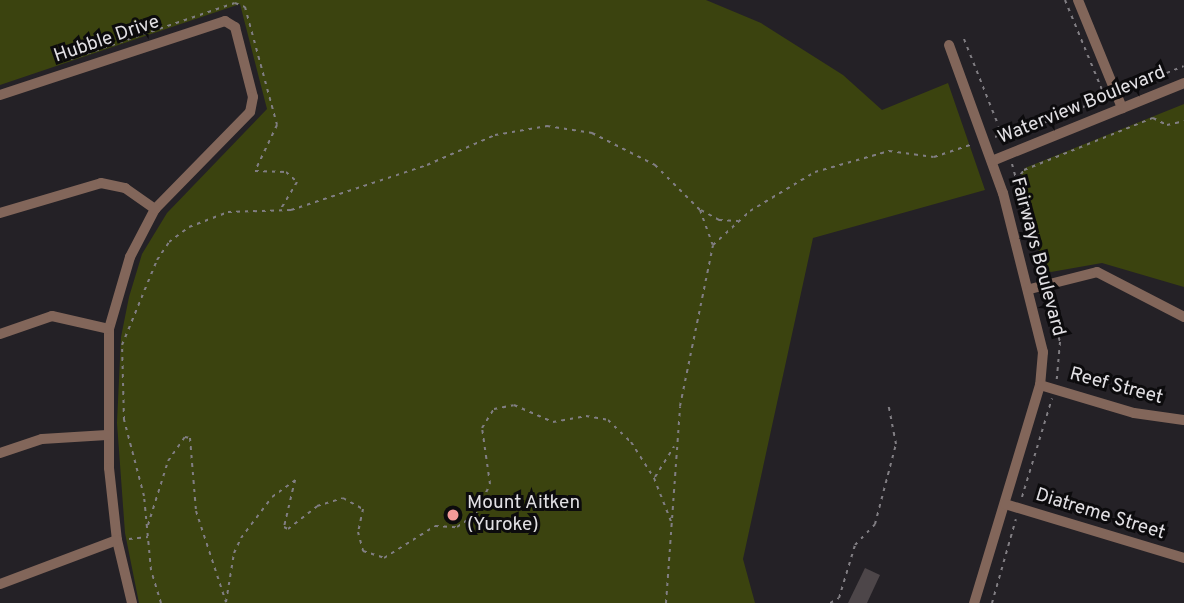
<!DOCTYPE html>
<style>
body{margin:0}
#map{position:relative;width:1184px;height:603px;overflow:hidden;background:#242126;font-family:Overpass,sans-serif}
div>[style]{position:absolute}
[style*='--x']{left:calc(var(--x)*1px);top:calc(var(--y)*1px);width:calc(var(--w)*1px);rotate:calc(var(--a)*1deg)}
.green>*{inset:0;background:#3b430f}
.building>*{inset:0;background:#4d4649}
.path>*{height:2px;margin-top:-1px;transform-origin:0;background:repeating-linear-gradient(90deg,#817e83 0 3.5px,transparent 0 8.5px)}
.minor>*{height:10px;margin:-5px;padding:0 5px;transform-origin:5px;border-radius:5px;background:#82665a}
.dots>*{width:19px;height:19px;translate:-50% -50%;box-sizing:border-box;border:4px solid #0c0b0d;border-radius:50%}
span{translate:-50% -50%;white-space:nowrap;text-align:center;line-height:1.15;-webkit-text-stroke:6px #0c0b0d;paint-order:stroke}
.street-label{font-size:19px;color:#e2e0e4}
.poi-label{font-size:19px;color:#e2e0e4}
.left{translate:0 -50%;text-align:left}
</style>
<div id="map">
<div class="green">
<i style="clip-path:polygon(0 0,706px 0,761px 23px,843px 75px,882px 110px,948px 83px,985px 190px,813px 238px,743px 559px,755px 603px,139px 603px,125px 533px,117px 423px,121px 337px,129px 297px,142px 254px,167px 213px,267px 109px,240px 4px,0 85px)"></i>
<i style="clip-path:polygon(1184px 104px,1184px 287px,1102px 263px,1051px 272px,1044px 269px,1019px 179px,1025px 168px)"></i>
</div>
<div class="building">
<i style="clip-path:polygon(865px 568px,880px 575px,867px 603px,848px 603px)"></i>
</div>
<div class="path">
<i style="--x:1065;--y:0;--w:105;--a:67.6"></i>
<i style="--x:964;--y:39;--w:111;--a:68.3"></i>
<i style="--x:71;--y:59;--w:173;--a:-18.9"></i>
<i style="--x:235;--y:3;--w:11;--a:22"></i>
<i style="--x:245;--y:7;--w:122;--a:74.8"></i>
<i style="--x:277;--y:125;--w:51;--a:115.6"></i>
<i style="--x:255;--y:171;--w:31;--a:2"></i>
<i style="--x:286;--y:172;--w:15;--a:42"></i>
<i style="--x:297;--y:182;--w:33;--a:121"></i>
<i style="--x:1127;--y:89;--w:61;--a:-22"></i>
<i style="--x:995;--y:137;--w:8;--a:-23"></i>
<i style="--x:1004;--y:139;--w:109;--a:-22.1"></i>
<i style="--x:1012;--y:164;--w:114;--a:74.7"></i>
<i style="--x:1016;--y:181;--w:14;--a:-54"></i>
<i style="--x:1024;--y:170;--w:139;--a:-22"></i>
<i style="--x:1153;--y:118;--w:16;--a:27"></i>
<i style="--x:1167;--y:125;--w:17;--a:-13"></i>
<i style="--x:701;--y:210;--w:21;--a:29"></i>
<i style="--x:719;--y:220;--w:19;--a:3"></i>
<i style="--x:1048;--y:296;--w:48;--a:75.4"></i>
<i style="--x:1060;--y:342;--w:38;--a:95"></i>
<i style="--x:655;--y:477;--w:36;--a:-58"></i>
<i style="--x:1022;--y:497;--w:103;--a:-73.1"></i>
<i style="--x:148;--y:525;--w:67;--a:-72.6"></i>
<i style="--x:168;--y:461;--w:29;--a:-55"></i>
<i style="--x:185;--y:437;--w:5;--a:11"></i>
<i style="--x:190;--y:438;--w:73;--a:85.3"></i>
<i style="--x:196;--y:511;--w:96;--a:71.8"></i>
<i style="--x:226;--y:602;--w:50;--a:-80.7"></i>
<i style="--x:234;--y:553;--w:17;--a:-65"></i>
<i style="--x:241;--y:538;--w:51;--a:-52.9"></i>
<i style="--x:272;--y:497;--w:29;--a:-36"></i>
<i style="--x:295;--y:480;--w:48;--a:103.2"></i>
<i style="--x:284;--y:527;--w:4;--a:27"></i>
<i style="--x:288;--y:529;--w:37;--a:-38"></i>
<i style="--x:317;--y:506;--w:27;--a:-17"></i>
<i style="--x:343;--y:498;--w:23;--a:29"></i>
<i style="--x:363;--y:509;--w:24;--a:102"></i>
<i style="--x:358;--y:532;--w:20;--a:75"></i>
<i style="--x:363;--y:551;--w:22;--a:18"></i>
<i style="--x:384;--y:558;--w:60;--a:-32.1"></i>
<i style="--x:435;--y:526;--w:22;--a:3"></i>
<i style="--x:457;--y:527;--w:22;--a:-34"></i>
<i style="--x:475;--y:515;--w:34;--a:-64"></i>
<i style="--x:490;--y:484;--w:57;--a:-98.1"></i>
<i style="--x:482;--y:428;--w:22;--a:-58"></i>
<i style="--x:494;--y:409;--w:20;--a:-11"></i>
<i style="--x:514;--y:405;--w:43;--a:23.6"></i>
<i style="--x:553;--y:422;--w:34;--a:-10"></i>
<i style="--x:586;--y:416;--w:22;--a:10"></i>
<i style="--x:608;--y:420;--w:32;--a:44"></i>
<i style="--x:631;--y:442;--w:43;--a:57.4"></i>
<i style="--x:654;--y:478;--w:49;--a:68.6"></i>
<i style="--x:129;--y:539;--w:19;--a:-6"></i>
<i style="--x:161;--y:603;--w:34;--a:-107"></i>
<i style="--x:151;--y:570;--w:74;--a:-95.4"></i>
<i style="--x:144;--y:496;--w:79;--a:-104.7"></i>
<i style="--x:124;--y:420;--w:75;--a:-91.5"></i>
<i style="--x:122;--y:345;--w:92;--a:-67.6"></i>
<i style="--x:157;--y:260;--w:22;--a:-56"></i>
<i style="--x:169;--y:242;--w:25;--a:-37"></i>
<i style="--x:189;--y:227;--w:42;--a:-21"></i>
<i style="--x:228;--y:212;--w:63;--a:-1.8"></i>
<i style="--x:291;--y:210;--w:143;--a:-18.3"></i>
<i style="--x:427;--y:165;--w:74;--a:-23.8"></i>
<i style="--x:495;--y:135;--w:53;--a:-9.8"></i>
<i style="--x:547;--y:126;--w:46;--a:8.8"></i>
<i style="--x:592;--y:133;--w:71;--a:26.9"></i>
<i style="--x:655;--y:165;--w:64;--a:45"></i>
<i style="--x:700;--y:210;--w:37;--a:70"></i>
<i style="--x:666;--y:603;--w:197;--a:-85.9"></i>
<i style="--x:680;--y:406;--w:164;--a:-78.4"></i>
<i style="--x:713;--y:245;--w:50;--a:-42.6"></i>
<i style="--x:750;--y:211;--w:76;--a:-31"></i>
<i style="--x:815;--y:172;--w:77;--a:-15.8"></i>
<i style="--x:889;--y:151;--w:45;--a:7.6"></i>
<i style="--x:934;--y:157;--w:41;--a:-18.4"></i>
<i style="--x:830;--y:603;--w:10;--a:-29"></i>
<i style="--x:839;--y:598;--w:55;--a:-73.2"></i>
<i style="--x:855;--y:545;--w:29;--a:-46"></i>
<i style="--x:875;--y:524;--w:83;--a:-75.3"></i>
<i style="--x:896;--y:444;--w:42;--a:-101"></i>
<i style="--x:992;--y:603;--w:87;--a:-74.1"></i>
</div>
<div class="minor">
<i style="--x:1078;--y:0;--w:117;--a:67.8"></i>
<i style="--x:949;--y:45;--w:158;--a:70"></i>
<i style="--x:1003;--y:193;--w:164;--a:75.9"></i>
<i style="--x:1043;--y:352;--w:33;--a:95"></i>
<i style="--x:1040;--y:385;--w:228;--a:106.8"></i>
<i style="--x:0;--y:95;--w:237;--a:-18.2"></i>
<i style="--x:225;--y:21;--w:12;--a:31"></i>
<i style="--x:235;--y:27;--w:72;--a:75.6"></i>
<i style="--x:253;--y:97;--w:15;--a:101"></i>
<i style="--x:250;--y:112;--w:136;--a:134.4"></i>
<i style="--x:155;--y:209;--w:54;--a:117.5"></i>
<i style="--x:130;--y:257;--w:75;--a:106.3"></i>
<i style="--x:109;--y:329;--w:139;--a:90"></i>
<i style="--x:109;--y:468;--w:72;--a:83.7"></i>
<i style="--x:117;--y:540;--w:65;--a:76.6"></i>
<i style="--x:992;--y:161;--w:207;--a:-22.1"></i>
<i style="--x:0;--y:213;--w:105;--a:-16.5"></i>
<i style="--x:101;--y:183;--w:25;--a:12"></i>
<i style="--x:125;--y:188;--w:37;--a:35"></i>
<i style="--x:1030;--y:289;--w:69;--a:-14.2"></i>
<i style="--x:1097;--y:272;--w:98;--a:27.3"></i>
<i style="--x:0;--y:334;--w:55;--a:-19.1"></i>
<i style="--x:52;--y:316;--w:58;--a:12.8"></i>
<i style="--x:1040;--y:385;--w:98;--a:16.6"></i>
<i style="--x:1134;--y:413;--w:50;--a:8"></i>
<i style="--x:0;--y:453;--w:44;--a:-18.4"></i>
<i style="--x:42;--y:439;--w:65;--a:-3.5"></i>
<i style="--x:1005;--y:504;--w:187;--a:16.8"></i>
<i style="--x:0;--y:584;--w:125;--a:-20.6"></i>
</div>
<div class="dots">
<i style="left:453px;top:515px;background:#f59b99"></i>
</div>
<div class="street-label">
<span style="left:107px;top:40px;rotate:-19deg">Hubble Drive</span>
<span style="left:1082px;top:106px;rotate:-22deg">Waterview Boulevard</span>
<span style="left:1037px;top:257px;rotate:75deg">Fairways Boulevard</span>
<span style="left:1116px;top:387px;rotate:15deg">Reef Street</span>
<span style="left:1100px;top:515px;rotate:17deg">Diatreme Street</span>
</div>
<div class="poi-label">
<span class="left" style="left:467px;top:515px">Mount Aitken<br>(Yuroke)</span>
</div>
</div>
